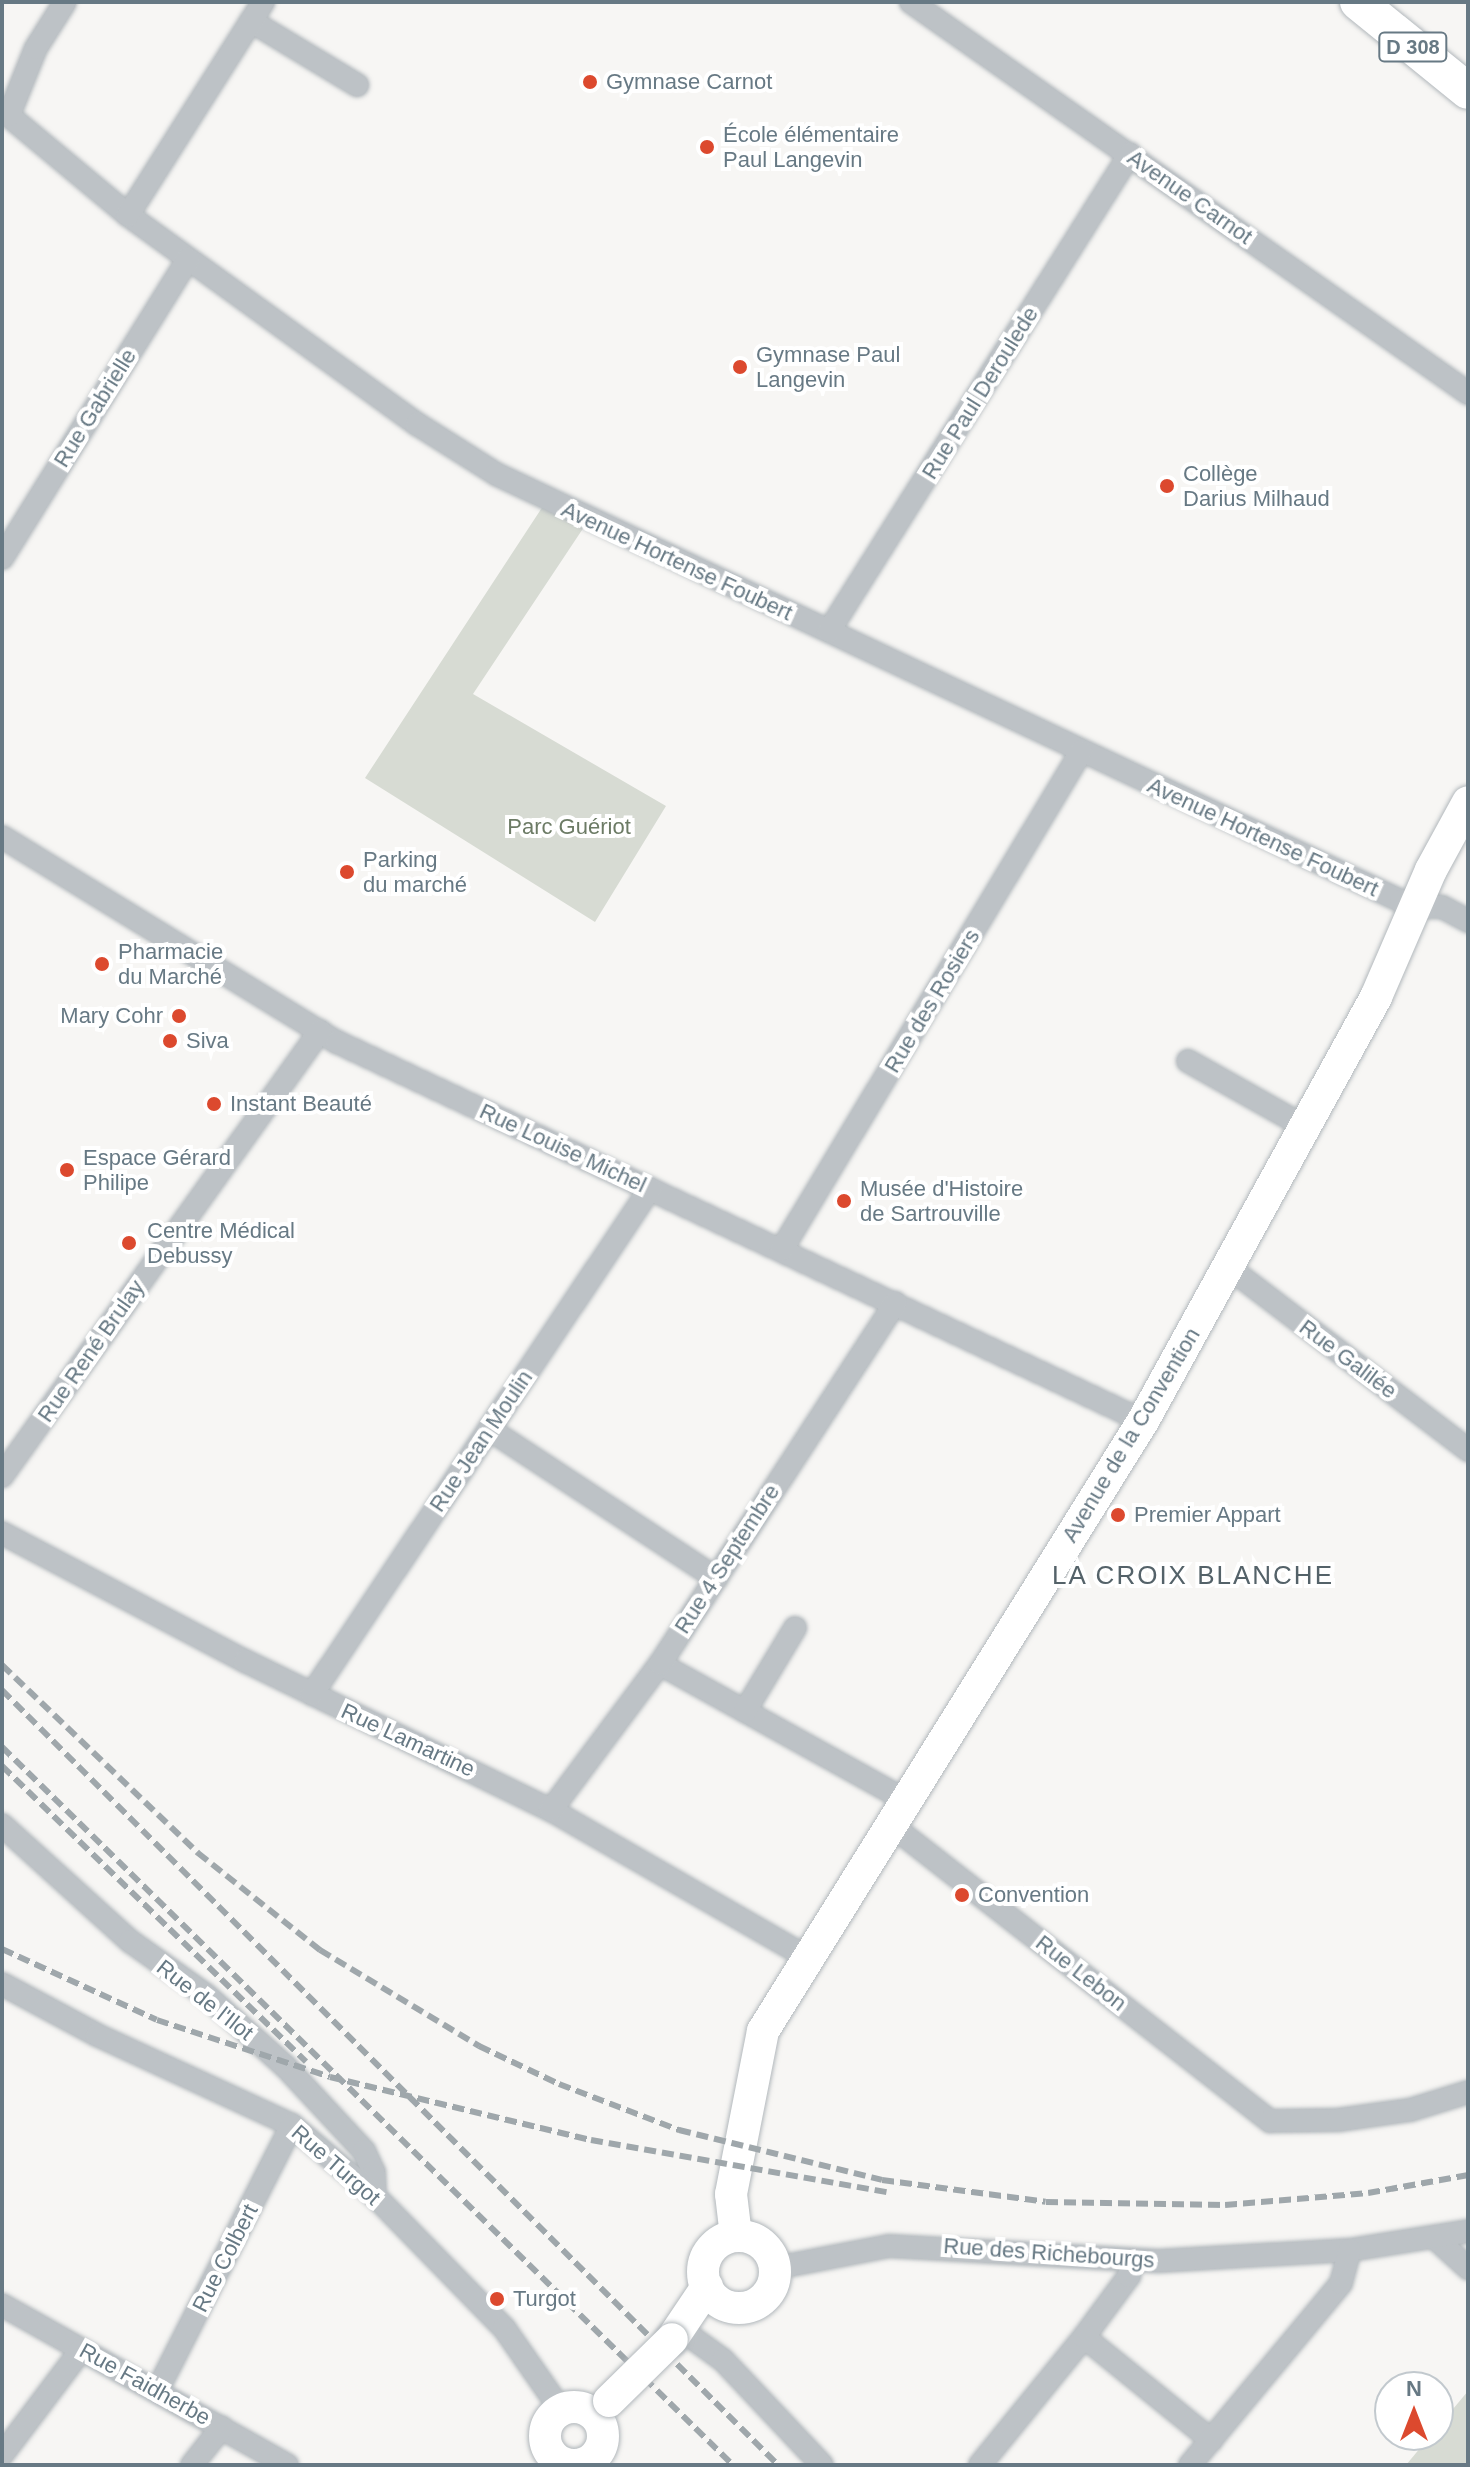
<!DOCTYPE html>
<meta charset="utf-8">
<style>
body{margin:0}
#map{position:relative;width:1470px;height:2467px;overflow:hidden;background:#f7f6f4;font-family:Helvetica,sans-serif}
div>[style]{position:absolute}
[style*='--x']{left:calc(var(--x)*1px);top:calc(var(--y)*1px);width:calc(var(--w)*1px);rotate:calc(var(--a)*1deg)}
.green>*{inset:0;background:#d7dbd3}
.roads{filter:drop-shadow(0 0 2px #b2b8bc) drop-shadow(0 0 2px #b2b8bc)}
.street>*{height:22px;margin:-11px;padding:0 11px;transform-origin:11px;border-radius:11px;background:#bdc2c6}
.secondary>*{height:32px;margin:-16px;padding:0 16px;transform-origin:16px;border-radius:16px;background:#fff}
.secondary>.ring{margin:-16px;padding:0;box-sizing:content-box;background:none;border:32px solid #fff;border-radius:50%}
.primary>*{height:36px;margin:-18px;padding:0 18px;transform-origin:18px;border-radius:18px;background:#fff}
.rail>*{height:6px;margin-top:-3px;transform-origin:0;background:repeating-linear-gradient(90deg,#9fa7ab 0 12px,transparent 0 18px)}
.bridges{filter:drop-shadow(0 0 2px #b2b8bc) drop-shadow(0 0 2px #b2b8bc)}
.secondary-bridge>*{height:32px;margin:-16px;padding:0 16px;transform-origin:16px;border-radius:16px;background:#fff}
.dots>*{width:22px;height:22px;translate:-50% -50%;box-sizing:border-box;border:4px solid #fff;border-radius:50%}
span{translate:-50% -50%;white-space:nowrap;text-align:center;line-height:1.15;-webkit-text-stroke:8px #fff;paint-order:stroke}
.shield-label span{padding:2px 6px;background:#fff;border:2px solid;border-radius:6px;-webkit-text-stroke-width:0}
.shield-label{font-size:20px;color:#677984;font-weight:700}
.poi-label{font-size:22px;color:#677984}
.left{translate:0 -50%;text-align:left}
.right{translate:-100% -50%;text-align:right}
.street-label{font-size:22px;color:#677984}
.park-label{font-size:22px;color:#6c7b65}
.quarter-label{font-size:26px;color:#546269;letter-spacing:2px}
.frame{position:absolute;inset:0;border:4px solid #677984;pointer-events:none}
.north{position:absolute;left:1374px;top:2371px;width:80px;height:80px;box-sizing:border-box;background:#fff;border:2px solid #c2c9ce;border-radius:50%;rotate:0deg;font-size:22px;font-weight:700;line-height:32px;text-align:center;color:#677984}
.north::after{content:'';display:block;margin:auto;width:28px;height:36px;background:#dc492e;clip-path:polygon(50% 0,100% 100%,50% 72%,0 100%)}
</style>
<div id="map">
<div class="green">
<i style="clip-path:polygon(547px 500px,588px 521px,473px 694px,666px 806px,595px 922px,365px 778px)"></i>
<i style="clip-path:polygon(1468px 2391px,1468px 2465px,1406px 2465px,1431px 2435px,1438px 2435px,1438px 2427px)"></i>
</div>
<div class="roads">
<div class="street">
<i style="--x:911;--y:2;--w:681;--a:35.07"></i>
<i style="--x:251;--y:21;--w:124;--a:31.1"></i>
<i style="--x:2;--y:110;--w:164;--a:39.8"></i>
<i style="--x:128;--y:215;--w:357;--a:35.9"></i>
<i style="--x:417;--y:424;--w:93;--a:32.3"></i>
<i style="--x:496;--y:474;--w:1001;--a:25.26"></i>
<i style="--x:1401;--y:901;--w:15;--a:23"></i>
<i style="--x:1415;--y:907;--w:27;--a:0"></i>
<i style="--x:1442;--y:907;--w:30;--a:28"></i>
<i style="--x:9;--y:115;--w:72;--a:-68.1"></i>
<i style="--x:36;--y:48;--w:54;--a:-57.8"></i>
<i style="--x:128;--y:215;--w:252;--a:-57.6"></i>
<i style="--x:2;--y:558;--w:352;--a:-58.1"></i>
<i style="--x:829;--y:631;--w:564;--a:-57.75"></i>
<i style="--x:2;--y:837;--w:393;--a:31.5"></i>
<i style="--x:337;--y:1042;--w:891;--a:25.18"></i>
<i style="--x:1188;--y:1061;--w:134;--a:29.4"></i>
<i style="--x:782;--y:1249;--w:580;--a:-58.97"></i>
<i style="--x:1228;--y:1267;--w:302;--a:37.3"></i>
<i style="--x:489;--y:1429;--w:272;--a:33.3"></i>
<i style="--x:2;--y:1476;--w:547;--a:-54.45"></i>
<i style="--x:2;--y:1533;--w:275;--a:27.8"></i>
<i style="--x:245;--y:1661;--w:340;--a:26"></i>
<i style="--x:551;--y:1810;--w:295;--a:29.9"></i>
<i style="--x:660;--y:1664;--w:280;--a:29"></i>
<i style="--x:312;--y:1694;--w:608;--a:-56.21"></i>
<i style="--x:745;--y:1711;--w:97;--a:-58.9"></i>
<i style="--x:551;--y:1810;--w:182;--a:-53.3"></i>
<i style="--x:660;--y:1664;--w:431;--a:-56.9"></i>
<i style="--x:2;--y:1825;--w:173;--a:42.2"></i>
<i style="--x:130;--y:1941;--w:93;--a:35.4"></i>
<i style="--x:206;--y:1995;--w:108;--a:42"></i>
<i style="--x:286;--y:2067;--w:115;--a:47.1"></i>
<i style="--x:364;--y:2151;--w:23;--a:65"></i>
<i style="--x:374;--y:2172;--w:24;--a:88"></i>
<i style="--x:891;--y:1825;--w:481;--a:38"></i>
<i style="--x:1270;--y:2121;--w:68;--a:-0.8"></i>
<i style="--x:1338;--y:2120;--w:73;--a:-7.9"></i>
<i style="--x:1410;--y:2110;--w:61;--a:-17.2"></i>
<i style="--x:2;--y:1984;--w:108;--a:28.2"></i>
<i style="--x:97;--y:2035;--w:215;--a:24.8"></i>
<i style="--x:292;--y:2125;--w:109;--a:40.5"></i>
<i style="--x:375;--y:2196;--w:185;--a:45.7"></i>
<i style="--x:504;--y:2328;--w:100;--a:55.2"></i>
<i style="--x:1435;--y:2238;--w:45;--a:42.3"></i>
<i style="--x:775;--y:2268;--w:116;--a:-10.9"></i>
<i style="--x:889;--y:2246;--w:269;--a:3.2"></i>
<i style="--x:1158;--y:2261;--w:192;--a:-3.3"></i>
<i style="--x:1350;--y:2250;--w:120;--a:-9.1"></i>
<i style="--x:2;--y:2305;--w:327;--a:29.3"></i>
<i style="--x:687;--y:2334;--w:44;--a:35.8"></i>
<i style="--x:723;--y:2360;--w:144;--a:46.7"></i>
<i style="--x:1084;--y:2337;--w:164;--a:39"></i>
<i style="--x:157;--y:2391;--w:298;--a:-63.1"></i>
<i style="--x:2;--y:2455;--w:131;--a:-53"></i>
<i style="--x:591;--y:2459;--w:6;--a:72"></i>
<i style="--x:192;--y:2465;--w:48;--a:-51.7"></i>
<i style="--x:980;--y:2465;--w:165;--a:-50.9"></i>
<i style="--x:1084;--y:2337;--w:76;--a:-53.6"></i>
<i style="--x:1129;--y:2276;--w:16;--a:-75"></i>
<i style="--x:1190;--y:2465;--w:236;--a:-50.3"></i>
<i style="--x:1341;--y:2283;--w:34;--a:-75"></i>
</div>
<div class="secondary">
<i style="--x:736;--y:2236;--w:42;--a:-96.8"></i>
<i style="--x:731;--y:2194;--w:166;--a:-78.9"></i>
<i style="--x:763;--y:2031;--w:719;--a:-58.08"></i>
<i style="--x:1143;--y:1421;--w:484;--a:-61.2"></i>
<i style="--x:1376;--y:997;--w:138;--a:-66.6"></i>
<i style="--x:1431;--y:870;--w:77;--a:-61.4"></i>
<i class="ring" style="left:703px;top:2236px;width:40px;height:40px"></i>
<i style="--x:672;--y:2339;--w:63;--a:-56.1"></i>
<i class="ring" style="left:545px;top:2407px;width:26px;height:26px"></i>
</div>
<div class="primary">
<i style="--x:1358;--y:2;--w:141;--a:39"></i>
</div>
</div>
<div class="rail">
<i style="--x:2;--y:1665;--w:272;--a:43.8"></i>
<i style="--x:198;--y:1853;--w:156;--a:38.5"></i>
<i style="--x:320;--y:1950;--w:186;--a:31.1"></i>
<i style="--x:479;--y:2046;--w:89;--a:25.4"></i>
<i style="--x:559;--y:2084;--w:129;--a:21"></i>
<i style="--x:679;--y:2130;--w:209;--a:13.8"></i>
<i style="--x:882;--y:2180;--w:165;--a:7.6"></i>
<i style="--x:1046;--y:2202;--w:179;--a:1"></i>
<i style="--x:1225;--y:2205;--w:144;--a:-4.8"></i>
<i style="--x:1368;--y:2193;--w:102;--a:-10.2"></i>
<i style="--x:2;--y:1690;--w:1097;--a:44.96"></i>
<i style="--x:2;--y:1747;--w:1025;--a:44.49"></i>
<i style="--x:2;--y:1766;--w:424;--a:44.2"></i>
<i style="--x:2;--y:1949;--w:170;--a:24.6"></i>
<i style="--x:157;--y:2020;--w:182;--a:18.2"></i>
<i style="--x:330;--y:2077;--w:268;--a:13.6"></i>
<i style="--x:591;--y:2140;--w:306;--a:10"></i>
</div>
<div class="bridges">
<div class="secondary-bridge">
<i style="--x:609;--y:2401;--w:88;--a:-44.5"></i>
</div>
</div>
<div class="dots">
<i style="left:590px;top:82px;background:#dc492e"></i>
<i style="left:707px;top:147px;background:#dc492e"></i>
<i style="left:740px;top:367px;background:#dc492e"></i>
<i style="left:1167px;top:486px;background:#dc492e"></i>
<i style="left:347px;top:872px;background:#dc492e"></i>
<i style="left:102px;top:964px;background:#dc492e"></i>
<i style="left:179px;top:1016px;background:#dc492e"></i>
<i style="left:170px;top:1041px;background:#dc492e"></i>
<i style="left:214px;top:1104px;background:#dc492e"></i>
<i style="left:67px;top:1170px;background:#dc492e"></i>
<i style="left:844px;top:1201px;background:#dc492e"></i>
<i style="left:129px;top:1243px;background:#dc492e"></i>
<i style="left:1118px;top:1515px;background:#dc492e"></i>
<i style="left:962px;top:1895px;background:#dc492e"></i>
<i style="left:497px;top:2299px;background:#dc492e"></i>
</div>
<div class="shield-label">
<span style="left:1413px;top:47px">D 308</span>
</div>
<div class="poi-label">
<span class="left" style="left:606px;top:82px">Gymnase Carnot</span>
<span class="left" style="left:723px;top:147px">École élémentaire<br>Paul Langevin</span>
<span class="left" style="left:756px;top:367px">Gymnase Paul<br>Langevin</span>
<span class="left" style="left:1183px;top:486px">Collège<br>Darius Milhaud</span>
<span class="left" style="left:363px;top:872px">Parking<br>du marché</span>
<span class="left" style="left:118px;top:964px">Pharmacie<br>du Marché</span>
<span class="right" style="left:163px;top:1016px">Mary Cohr</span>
<span class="left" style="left:186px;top:1041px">Siva</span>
<span class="left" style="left:230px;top:1104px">Instant Beauté</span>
<span class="left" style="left:83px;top:1170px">Espace Gérard<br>Philipe</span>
<span class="left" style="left:860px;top:1201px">Musée d'Histoire<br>de Sartrouville</span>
<span class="left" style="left:147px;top:1243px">Centre Médical<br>Debussy</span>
<span class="left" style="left:1134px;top:1515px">Premier Appart</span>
<span class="left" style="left:978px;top:1895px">Convention</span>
<span class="left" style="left:513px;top:2299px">Turgot</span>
</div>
<div class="street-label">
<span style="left:1190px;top:197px;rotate:35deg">Avenue Carnot</span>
<span style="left:980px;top:393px;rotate:-58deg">Rue Paul Deroulede</span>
<span style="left:95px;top:408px;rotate:-58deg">Rue Gabrielle</span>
<span style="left:677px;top:561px;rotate:25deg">Avenue Hortense Foubert</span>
<span style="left:1263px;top:837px;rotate:25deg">Avenue Hortense Foubert</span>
<span style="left:932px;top:1001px;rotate:-59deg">Rue des Rosiers</span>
<span style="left:563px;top:1148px;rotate:25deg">Rue Louise Michel</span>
<span style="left:91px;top:1351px;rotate:-55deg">Rue René Brulay</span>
<span style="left:1348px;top:1359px;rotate:37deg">Rue Galilée</span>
<span style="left:1131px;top:1435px;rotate:-59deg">Avenue de la Convention</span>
<span style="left:481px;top:1441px;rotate:-56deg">Rue Jean Moulin</span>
<span style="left:727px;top:1559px;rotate:-57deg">Rue 4 Septembre</span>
<span style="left:408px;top:1740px;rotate:25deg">Rue Lamartine</span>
<span style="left:1081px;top:1973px;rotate:38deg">Rue Lebon</span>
<span style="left:205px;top:2000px;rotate:38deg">Rue de l'Ilot</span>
<span style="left:336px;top:2165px;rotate:41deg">Rue Turgot</span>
<span style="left:1049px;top:2253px;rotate:4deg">Rue des Richebourgs</span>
<span style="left:225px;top:2258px;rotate:-63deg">Rue Colbert</span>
<span style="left:145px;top:2384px;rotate:29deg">Rue Faidherbe</span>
</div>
<div class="park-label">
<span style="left:569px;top:827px">Parc Guériot</span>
</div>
<div class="quarter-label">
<span style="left:1193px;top:1576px">LA CROIX BLANCHE</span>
</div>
<div class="frame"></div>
<div class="north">N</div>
</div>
